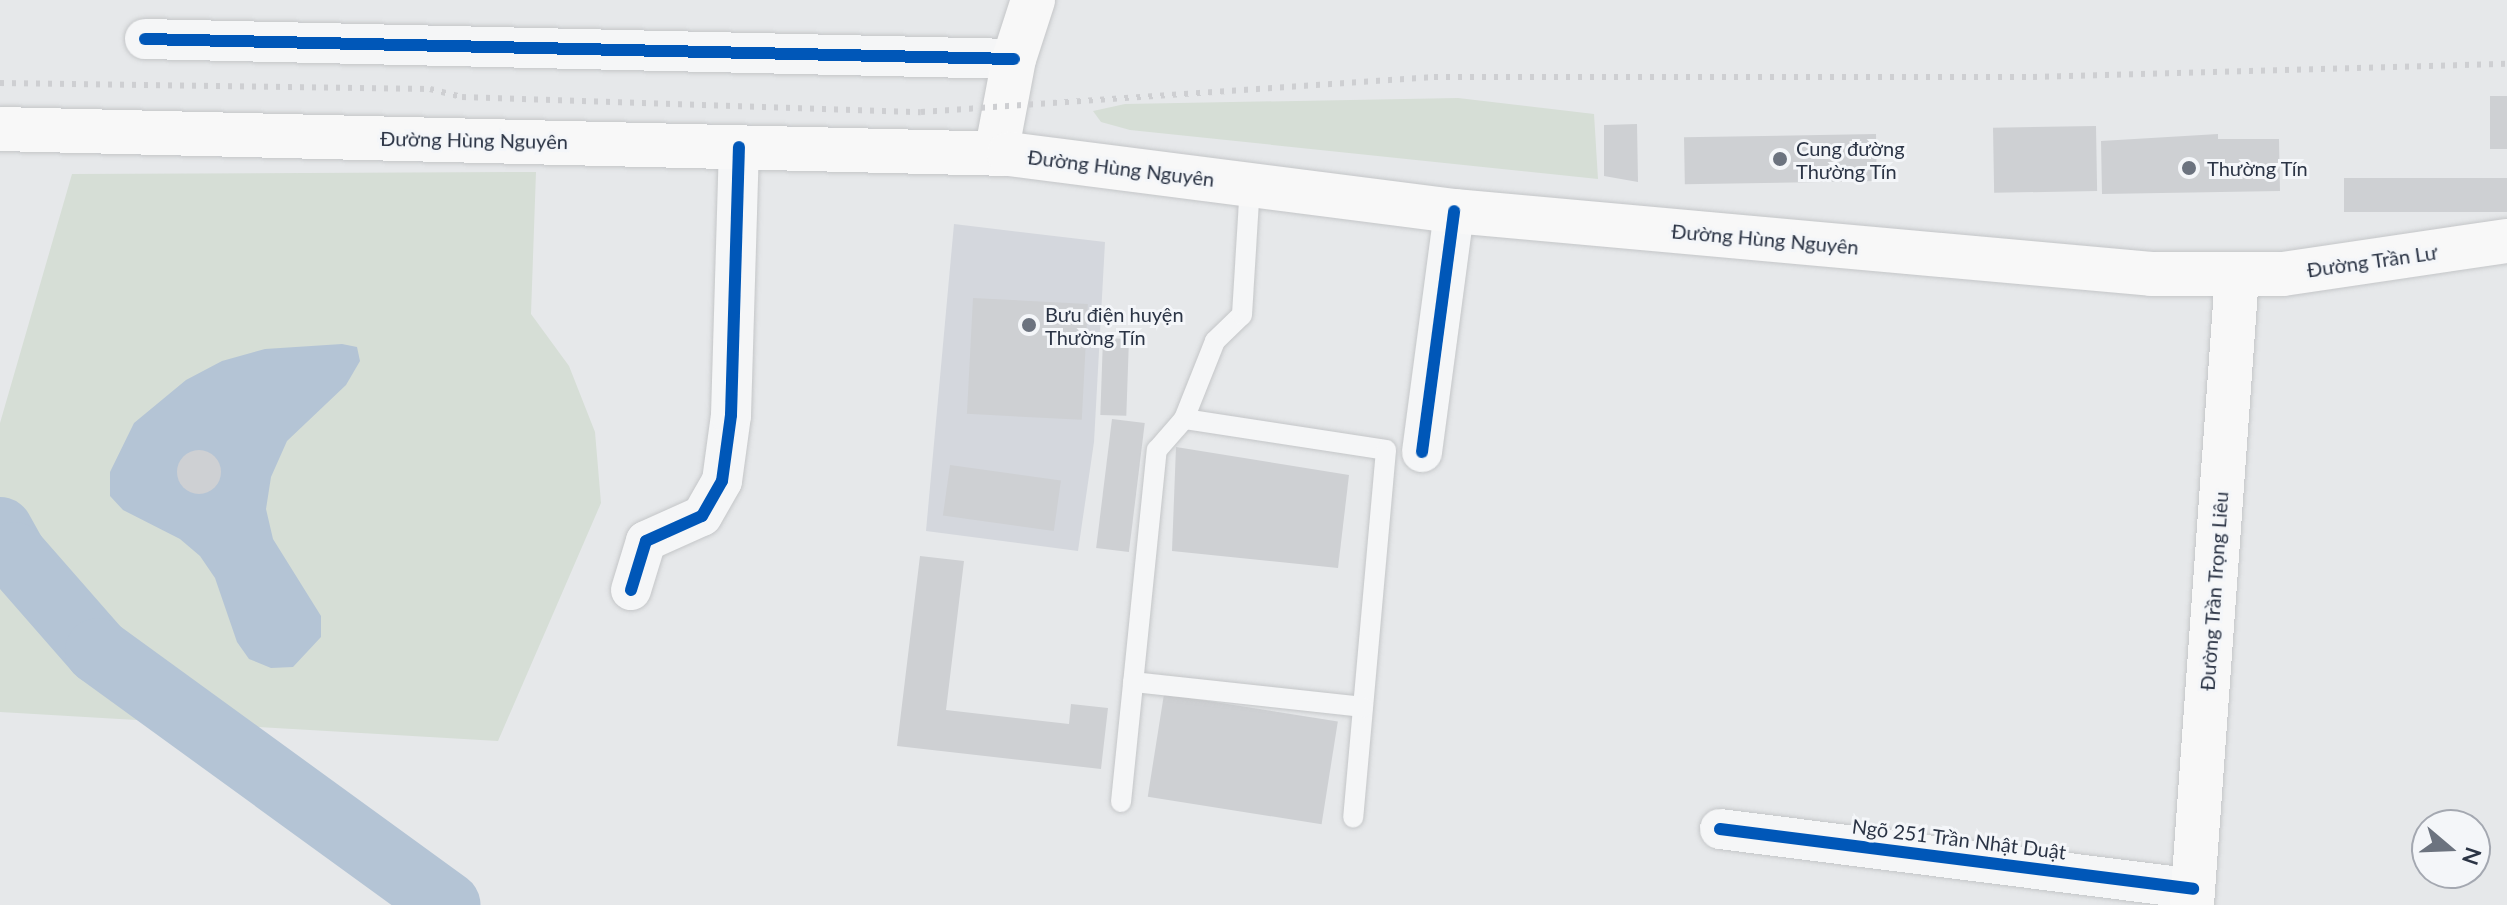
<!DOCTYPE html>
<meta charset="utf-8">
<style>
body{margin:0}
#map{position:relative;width:2507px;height:905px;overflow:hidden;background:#e6e8ea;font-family:Lato,sans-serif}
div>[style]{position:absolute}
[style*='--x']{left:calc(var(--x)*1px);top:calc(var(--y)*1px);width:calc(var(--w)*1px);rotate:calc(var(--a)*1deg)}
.built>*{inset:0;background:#d4d7dd}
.green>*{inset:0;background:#d6ded6}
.water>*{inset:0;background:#b4c4d5}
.river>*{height:66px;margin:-33px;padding:0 33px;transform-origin:33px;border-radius:33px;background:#b4c4d5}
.building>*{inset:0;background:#ced0d3;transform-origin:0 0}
.round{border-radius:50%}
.roads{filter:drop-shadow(0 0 2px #c4c6c8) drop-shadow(0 0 2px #c4c6c8)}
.service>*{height:20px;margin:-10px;padding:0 10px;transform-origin:10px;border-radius:10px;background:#f5f6f7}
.minor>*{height:40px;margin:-20px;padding:0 20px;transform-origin:20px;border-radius:20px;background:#f5f6f7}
.primary>*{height:44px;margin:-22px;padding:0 22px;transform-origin:22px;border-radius:22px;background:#f8f8f8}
.trunk>*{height:44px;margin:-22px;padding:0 22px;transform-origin:22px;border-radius:22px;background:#f8f8f8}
.rail>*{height:6px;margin-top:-3px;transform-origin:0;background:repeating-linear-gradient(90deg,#cecfd2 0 4px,transparent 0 12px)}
.cycleway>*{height:12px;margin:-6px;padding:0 6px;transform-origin:6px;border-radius:6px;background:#0057b8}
.dots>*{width:22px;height:22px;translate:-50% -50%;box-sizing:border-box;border:4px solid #f4f6f9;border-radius:50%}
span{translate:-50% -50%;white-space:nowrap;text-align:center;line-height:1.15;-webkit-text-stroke:6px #f4f6f9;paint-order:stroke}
.street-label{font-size:20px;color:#2b3445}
.poi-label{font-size:20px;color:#2b3445}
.left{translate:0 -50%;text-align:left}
.north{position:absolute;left:2411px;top:809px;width:80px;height:80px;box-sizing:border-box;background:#f4f6f9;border:2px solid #a4a8b1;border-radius:50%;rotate:109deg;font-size:22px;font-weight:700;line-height:32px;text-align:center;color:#2b3445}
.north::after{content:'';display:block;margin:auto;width:28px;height:36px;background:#6c737f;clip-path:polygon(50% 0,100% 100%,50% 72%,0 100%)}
</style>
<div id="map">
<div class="built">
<i style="clip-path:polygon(954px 224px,1105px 242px,1094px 442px,1078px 551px,926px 531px)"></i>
</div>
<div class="green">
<i style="clip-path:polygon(1458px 98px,1594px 114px,1598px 179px,1130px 130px,1101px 122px,1093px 111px,1125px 104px)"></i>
<i style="clip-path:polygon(536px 172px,531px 314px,569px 366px,595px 432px,601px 503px,498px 741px,0 712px,0 423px,72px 174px)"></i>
</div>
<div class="water">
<i style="clip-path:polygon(342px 344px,357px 347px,360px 361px,346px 385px,287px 441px,271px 477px,266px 509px,273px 539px,321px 616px,321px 637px,293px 667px,271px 668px,249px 659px,237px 642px,215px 578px,200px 556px,180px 539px,123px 510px,110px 496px,110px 472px,134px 423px,186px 380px,222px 361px,265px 349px)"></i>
</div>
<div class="river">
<i style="--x:0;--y:530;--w:29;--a:61"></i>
<i style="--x:14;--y:555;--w:128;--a:48.8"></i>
<i style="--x:98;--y:651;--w:432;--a:36"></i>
</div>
<div class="building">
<i style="left:2507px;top:96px;width:53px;height:17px;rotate:90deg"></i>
<i style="clip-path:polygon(1637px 124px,1638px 182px,1604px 176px,1604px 125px)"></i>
<i style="left:2096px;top:126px;width:65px;height:103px;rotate:89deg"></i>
<i style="left:1876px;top:134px;width:47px;height:192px;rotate:89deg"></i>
<i style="clip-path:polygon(2218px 134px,2218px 139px,2279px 139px,2280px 191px,2102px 194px,2101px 141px)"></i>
<i style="left:2507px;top:178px;width:34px;height:163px;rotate:90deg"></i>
<i style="left:973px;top:298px;width:115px;height:116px;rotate:3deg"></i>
<i style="left:1103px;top:338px;width:26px;height:77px;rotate:2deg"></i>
<i style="left:1112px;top:419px;width:33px;height:130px;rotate:7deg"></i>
<i style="clip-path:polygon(1176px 447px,1349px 475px,1338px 568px,1172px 551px)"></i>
<i class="round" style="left:177px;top:450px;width:44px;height:44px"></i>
<i style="left:950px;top:465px;width:112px;height:51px;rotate:8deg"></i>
<i style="clip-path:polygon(920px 556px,964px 561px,946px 710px,1069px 724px,1071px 704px,1108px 708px,1101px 769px,897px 746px)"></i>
<i style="left:1164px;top:694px;width:176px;height:104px;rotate:9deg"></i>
</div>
<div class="roads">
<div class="service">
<i style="--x:1184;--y:419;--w:204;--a:8.7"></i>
<i style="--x:1386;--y:450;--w:369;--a:95.1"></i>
<i style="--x:1133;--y:682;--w:231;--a:6.2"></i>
<i style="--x:1121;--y:802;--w:354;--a:-84.2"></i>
<i style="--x:1157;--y:450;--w:41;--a:-48.9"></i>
<i style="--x:1184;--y:419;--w:84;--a:-68.3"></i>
<i style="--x:1215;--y:341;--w:37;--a:-44"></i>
<i style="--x:1242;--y:315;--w:130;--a:-86.5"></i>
</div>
<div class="minor">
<i style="--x:145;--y:39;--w:869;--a:1.32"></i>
<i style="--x:1422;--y:452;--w:243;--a:-82.4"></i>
<i style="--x:631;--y:590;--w:51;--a:-73"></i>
<i style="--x:646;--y:541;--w:61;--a:-24.1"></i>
<i style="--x:702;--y:516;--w:40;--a:-60.3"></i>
<i style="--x:722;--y:481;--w:67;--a:-82.2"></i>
<i style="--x:731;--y:415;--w:268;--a:-88.3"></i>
<i style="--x:1720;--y:829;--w:477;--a:7.2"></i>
</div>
<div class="primary">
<i style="--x:996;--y:154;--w:97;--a:-79.3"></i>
<i style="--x:1014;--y:59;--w:62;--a:-72.1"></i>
<i style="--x:2192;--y:905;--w:631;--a:-85.91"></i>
</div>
<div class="trunk">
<i style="--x:0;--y:129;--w:1009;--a:1.42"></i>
<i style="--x:1009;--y:154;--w:449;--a:7.3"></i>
<i style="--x:1454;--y:211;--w:700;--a:5.16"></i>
<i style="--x:2151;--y:274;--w:132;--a:0"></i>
<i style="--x:2283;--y:274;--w:226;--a:-8.4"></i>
</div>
</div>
<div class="rail">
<i style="--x:0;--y:83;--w:430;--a:0.8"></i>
<i style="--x:430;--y:89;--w:33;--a:14"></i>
<i style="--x:462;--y:97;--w:459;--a:1.9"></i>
<i style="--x:921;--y:112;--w:514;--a:-3.9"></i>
<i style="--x:1434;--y:77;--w:599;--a:0"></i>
<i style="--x:2033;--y:77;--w:474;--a:-1.6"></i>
</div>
<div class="cycleway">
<i style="--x:145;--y:39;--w:869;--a:1.32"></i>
<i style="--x:1422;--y:452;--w:243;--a:-82.4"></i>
<i style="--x:631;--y:590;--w:51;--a:-73"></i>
<i style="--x:646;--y:541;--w:61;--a:-24.1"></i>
<i style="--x:702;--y:516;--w:40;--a:-60.3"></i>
<i style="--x:722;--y:481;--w:67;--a:-82.2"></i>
<i style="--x:731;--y:415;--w:268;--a:-88.3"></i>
<i style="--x:1720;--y:829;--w:477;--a:7.2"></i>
</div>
<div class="dots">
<i style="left:1780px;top:159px;background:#6c737f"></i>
<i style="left:2189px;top:168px;background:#6c737f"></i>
<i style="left:1029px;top:325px;background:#6c737f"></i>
</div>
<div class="street-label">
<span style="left:474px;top:140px;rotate:1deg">Đường Hùng Nguyên</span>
<span style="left:1121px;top:168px;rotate:7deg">Đường Hùng Nguyên</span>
<span style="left:1765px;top:239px;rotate:5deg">Đường Hùng Nguyên</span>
<span style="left:2372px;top:261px;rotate:-8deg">Đường Trần Lư</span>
<span style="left:2214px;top:591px;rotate:-86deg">Đường Trần Trọng Liêu</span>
<span style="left:1959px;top:839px;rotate:7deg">Ngõ 251 Trần Nhật Duật</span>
</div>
<div class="poi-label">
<span class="left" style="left:1796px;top:160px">Cung đường<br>Thường Tín</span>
<span class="left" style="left:2207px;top:168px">Thường Tín</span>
<span class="left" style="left:1045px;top:326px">Bưu điện huyện<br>Thường Tín</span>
</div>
<div class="north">N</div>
</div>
